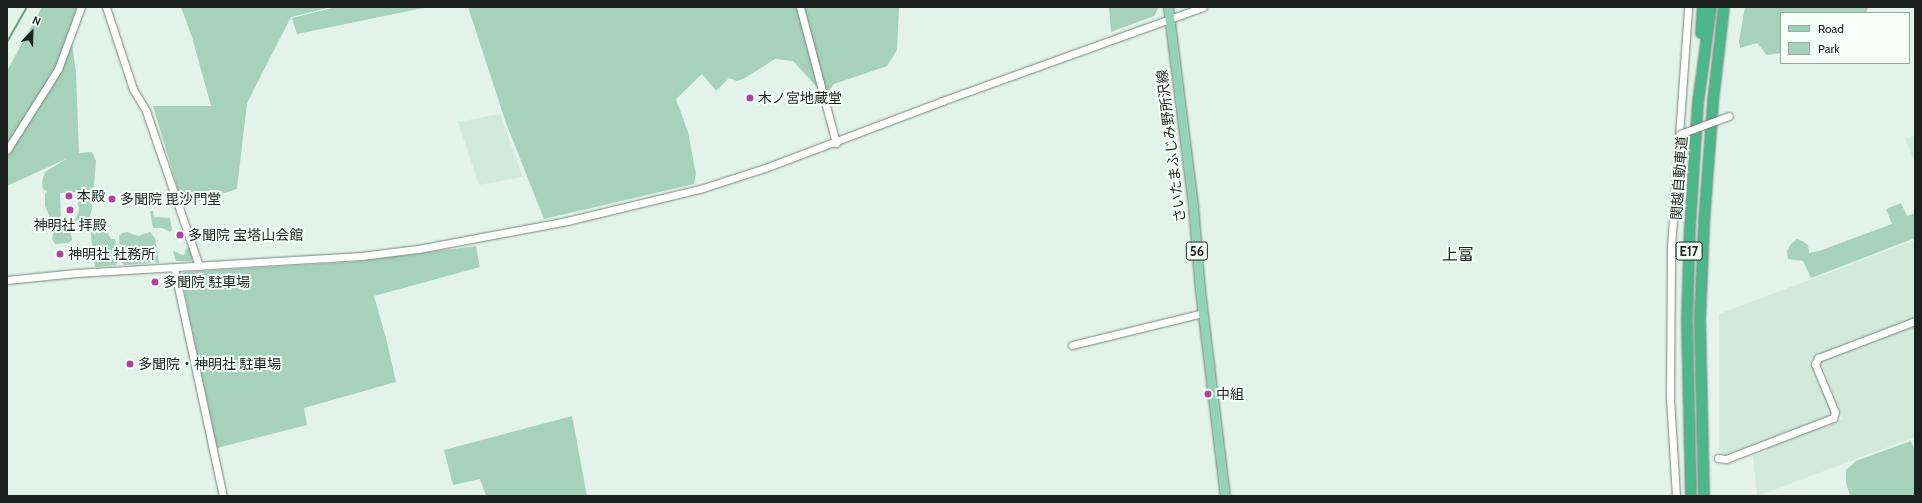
<!DOCTYPE html>
<meta charset="utf-8">
<style>
body{margin:0}
#map{position:relative;width:1922px;height:503px;overflow:hidden;background:#e3f3eb;font-family:Cabin,"Noto Sans JP",sans-serif}
div>[style]{position:absolute}
[style*='--x']{left:calc(var(--x)*1px);top:calc(var(--y)*1px);width:calc(var(--w)*1px);rotate:calc(var(--a)*1deg)}
.built>*{inset:0;background:#d2eade}
.green>*{inset:0;background:#a6d1bd}
.stream>*{height:2px;margin:-1px;padding:0 1px;transform-origin:1px;border-radius:1px;background:#67a188}
.roads{filter:drop-shadow(0 0 1px #75847d) drop-shadow(0 0 1px #75847d)}
.minor>*{height:7px;margin:-3.5px;padding:0 3.5px;transform-origin:3.5px;border-radius:3.5px;background:#fff}
.major>*{height:9px;margin:-4.5px;padding:0 4.5px;transform-origin:4.5px;border-radius:4.5px;background:#94d3bb}
.highway>*{height:10px;margin:-5px;padding:0 5px;transform-origin:5px;border-radius:5px;background:#4cb68d}
.bridges{filter:drop-shadow(0 0 1px #75847d) drop-shadow(0 0 1px #75847d)}
.minor-bridge>*{height:7px;margin:-3.5px;padding:0 3.5px;transform-origin:3.5px;border-radius:3.5px;background:#fff}
.dots>*{width:11px;height:11px;translate:-50% -50%;box-sizing:border-box;border:2px solid #f5fffa;border-radius:50%}
span{translate:-50% -50%;white-space:nowrap;text-align:center;line-height:1.15;-webkit-text-stroke:4px #f5fffa;paint-order:stroke}
.shield-label span{padding:1px 3px;background:#f5fffa;border:1px solid;border-radius:3px;-webkit-text-stroke-width:0}
.shield-label{font-size:13px;color:#1b211e;font-weight:700}
.poi-label{font-size:14px;color:#1b211e}
.left{translate:0 -50%;text-align:left}
.street-label{font-size:14px;color:#1b211e}
.quarter-label{font-size:16px;color:#1b211e}
.frame{position:absolute;inset:0;border:8px solid #1b211e;pointer-events:none}
.legend{position:absolute;left:1780px;top:12px;width:130px;height:52px;box-sizing:border-box;background:#f5fffa;border:1px solid #9ea6a2;margin:0;padding:5px 7px;list-style:none;font-size:12px;color:#1b211e}
.legend li{display:flex;align-items:center;gap:8px;height:20px}
.legend b{width:20px;border:1px solid #9ea6a2}
.north{position:absolute;left:12px;top:12px;width:40px;height:40px;-webkit-text-stroke:3px #f5fffa;paint-order:stroke;rotate:23deg;font-size:11px;font-weight:700;line-height:16px;text-align:center;color:#1b211e}
.north::after{content:'';display:block;margin:auto;width:14px;height:18px;background:#1b211e;clip-path:polygon(50% 0,100% 100%,50% 72%,0 100%)}
</style>
<div id="map">
<div class="built">
<i style="clip-path:polygon(500px 114px,523px 177px,479px 185px,458px 122px)"></i>
<i style="clip-path:polygon(1915px 135px,1915px 163px,1905px 139px)"></i>
<i style="clip-path:polygon(1915px 240px,1915px 319px,1810px 359px,1831px 411px,1829px 416px,1727px 455px,1719px 450px,1719px 314px)"></i>
<i style="clip-path:polygon(1915px 325px,1915px 437px,1757px 496px,1753px 456px,1767px 451px,1768px 446px,1843px 419px,1821px 362px)"></i>
</div>
<div class="green">
<i style="clip-path:polygon(42px 7px,77px 7px,70px 28px,76px 73px,79px 153px,92px 152px,96px 161px,92px 209px,87px 227px,77px 225px,75px 220px,79px 211px,77px 192px,60px 193px,61px 220px,52px 222px,45px 206px,45px 194px,47px 191px,43px 189px,42px 182px,45px 172px,68px 158px,7px 186px,7px 71px)"></i>
<i style="clip-path:polygon(181px 7px,331px 7px,291px 17px,247px 103px,237px 189px,183px 206px,153px 106px,211px 106px,192px 37px)"></i>
<i style="clip-path:polygon(337px 7px,428px 7px,297px 34px,292px 18px)"></i>
<i style="clip-path:polygon(468px 7px,899px 7px,897px 50px,887px 66px,834px 84px,825px 96px,793px 61px,775px 59px,745px 78px,737px 81px,729px 78px,716px 91px,702px 74px,676px 99px,688px 132px,696px 174px,694px 184px,544px 219px,506px 123px)"></i>
<i style="clip-path:polygon(1109px 7px,1158px 7px,1158px 9px,1154px 16px,1111px 32px)"></i>
<i style="clip-path:polygon(1745px 7px,1868px 7px,1866px 13px,1781px 13px,1781px 53px,1767px 55px,1757px 43px,1740px 48px,1739px 41px)"></i>
<i style="clip-path:polygon(1901px 203px,1907px 216px,1915px 213px,1915px 238px,1811px 278px,1803px 261px,1788px 259px,1787px 251px,1791px 244px,1797px 239px,1804px 242px,1808px 245px,1809px 253px,1819px 251px,1892px 224px,1886px 209px)"></i>
<i style="clip-path:polygon(150px 211px,153px 211px,154px 217px,170px 218px,172px 230px,170px 232px,162px 228px,153px 228px)"></i>
<i style="clip-path:polygon(56px 223px,71px 232px,72px 240px,68px 243px,55px 244px,52px 239px,54px 231px,57px 230px,51px 227px,51px 224px)"></i>
<i style="clip-path:polygon(99px 228px,99px 232px,107px 232px,111px 239px,115px 239px,118px 262px,116px 265px,95px 267px,90px 229px)"></i>
<i style="clip-path:polygon(127px 232px,138px 236px,150px 232px,155px 238px,159px 263px,154px 262px,153px 257px,156px 256px,153px 255px,152px 248px,151px 256px,149px 257px,152px 257px,152px 262px,150px 263px,124px 265px,121px 262px,119px 236px,122px 233px)"></i>
<i style="clip-path:polygon(476px 246px,480px 267px,374px 296px,386px 338px,396px 382px,304px 408px,307px 425px,217px 448px,181px 276px,184px 272px,352px 262px)"></i>
<i style="clip-path:polygon(189px 248px,194px 257px,191px 261px,176px 261px,173px 251px,183px 255px,185px 254px,185px 250px)"></i>
<i style="clip-path:polygon(572px 416px,587px 496px,486px 496px,480px 479px,453px 485px,444px 450px)"></i>
<i style="clip-path:polygon(1911px 441px,1915px 451px,1915px 496px,1850px 496px,1846px 482px,1846px 470px,1856px 461px)"></i>
</div>
<div class="stream">
<i style="--x:7;--y:42;--w:40;--a:-60.3"></i>
</div>
<div class="roads">
<div class="minor">
<i style="--x:106;--y:7;--w:86;--a:71.8"></i>
<i style="--x:133;--y:89;--w:26;--a:59"></i>
<i style="--x:146;--y:111;--w:164;--a:71.1"></i>
<i style="--x:800;--y:7;--w:141;--a:75.2"></i>
<i style="--x:7;--y:150;--w:96;--a:-57.8"></i>
<i style="--x:58;--y:69;--w:66;--a:-69.6"></i>
<i style="--x:174;--y:268;--w:233;--a:77.9"></i>
<i style="--x:7;--y:280;--w:69;--a:-5.8"></i>
<i style="--x:76;--y:273;--w:286;--a:-3.4"></i>
<i style="--x:361;--y:256;--w:57;--a:-7"></i>
<i style="--x:418;--y:249;--w:152;--a:-10.6"></i>
<i style="--x:567;--y:221;--w:140;--a:-13.6"></i>
<i style="--x:703;--y:188;--w:65;--a:-17.9"></i>
<i style="--x:765;--y:168;--w:189;--a:-20.7"></i>
<i style="--x:942;--y:101;--w:277;--a:-19.8"></i>
<i style="--x:1072;--y:345;--w:135;--a:-13.7"></i>
<i style="--x:1718;--y:458;--w:8;--a:7"></i>
<i style="--x:1726;--y:459;--w:115;--a:-21"></i>
<i style="--x:1833;--y:418;--w:6;--a:-72"></i>
<i style="--x:1835;--y:412;--w:52;--a:-112.6"></i>
<i style="--x:1815;--y:364;--w:7;--a:-63"></i>
<i style="--x:1818;--y:358;--w:104;--a:-20.9"></i>
<i style="--x:1676;--y:496;--w:98;--a:-93.5"></i>
<i style="--x:1670;--y:398;--w:151;--a:-89.6"></i>
<i style="--x:1671;--y:247;--w:241;--a:-85.9"></i>
</div>
<div class="major">
<i style="--x:1168;--y:7;--w:200;--a:82.8"></i>
<i style="--x:1193;--y:205;--w:85;--a:85.3"></i>
<i style="--x:1200;--y:290;--w:208;--a:83.1"></i>
</div>
<div class="highway">
<i style="--x:1701;--y:33;--w:26;--a:-86"></i>
<i style="--x:1691;--y:496;--w:176;--a:-91.3"></i>
<i style="--x:1687;--y:320;--w:94;--a:-88.2"></i>
<i style="--x:1690;--y:226;--w:123;--a:-86.3"></i>
<i style="--x:1698;--y:103;--w:97;--a:-82.3"></i>
<i style="--x:1704;--y:496;--w:176;--a:-91.3"></i>
<i style="--x:1700;--y:320;--w:97;--a:-87.6"></i>
<i style="--x:1704;--y:223;--w:121;--a:-85.7"></i>
<i style="--x:1713;--y:102;--w:96;--a:-83.4"></i>
</div>
</div>
<div class="bridges">
<div class="minor-bridge">
<i style="--x:1680;--y:134;--w:52;--a:-20.2"></i>
</div>
</div>
<div class="dots">
<i style="left:750px;top:98px;background:#b0409c"></i>
<i style="left:69px;top:196px;background:#b0409c"></i>
<i style="left:112px;top:199px;background:#b0409c"></i>
<i style="left:70px;top:210px;background:#b0409c"></i>
<i style="left:180px;top:235px;background:#b0409c"></i>
<i style="left:60px;top:254px;background:#b0409c"></i>
<i style="left:155px;top:282px;background:#b0409c"></i>
<i style="left:130px;top:364px;background:#b0409c"></i>
<i style="left:1208px;top:394px;background:#b0409c"></i>
</div>
<div class="shield-label">
<span style="left:1197px;top:251px">56</span>
<span style="left:1689px;top:251px">E17</span>
</div>
<div class="poi-label">
<span class="left" style="left:758px;top:98px">木ノ宮地蔵堂</span>
<span class="left" style="left:77px;top:196px">本殿</span>
<span class="left" style="left:120px;top:199px">多聞院 毘沙門堂</span>
<span style="left:70px;top:225px">神明社 拝殿</span>
<span class="left" style="left:188px;top:235px">多聞院 宝塔山会館</span>
<span class="left" style="left:68px;top:254px">神明社 社務所</span>
<span class="left" style="left:163px;top:282px">多聞院 駐車場</span>
<span class="left" style="left:138px;top:364px">多聞院・神明社 駐車場</span>
<span class="left" style="left:1216px;top:394px">中組</span>
</div>
<div class="street-label">
<span style="left:1171px;top:146px;rotate:-97deg">さいたまふじみ野所沢線</span>
<span style="left:1679px;top:178px;rotate:-86deg">関越自動車道</span>
</div>
<div class="quarter-label">
<span style="left:1458px;top:255px">上富</span>
</div>
<div class="frame"></div>
<ul class="legend">
<li><b style="height:5px;background:#94d3bb"></b>Road</li>
<li><b style="height:11px;background:#a6d1bd"></b>Park</li>
</ul>
<div class="north">N</div>
</div>
